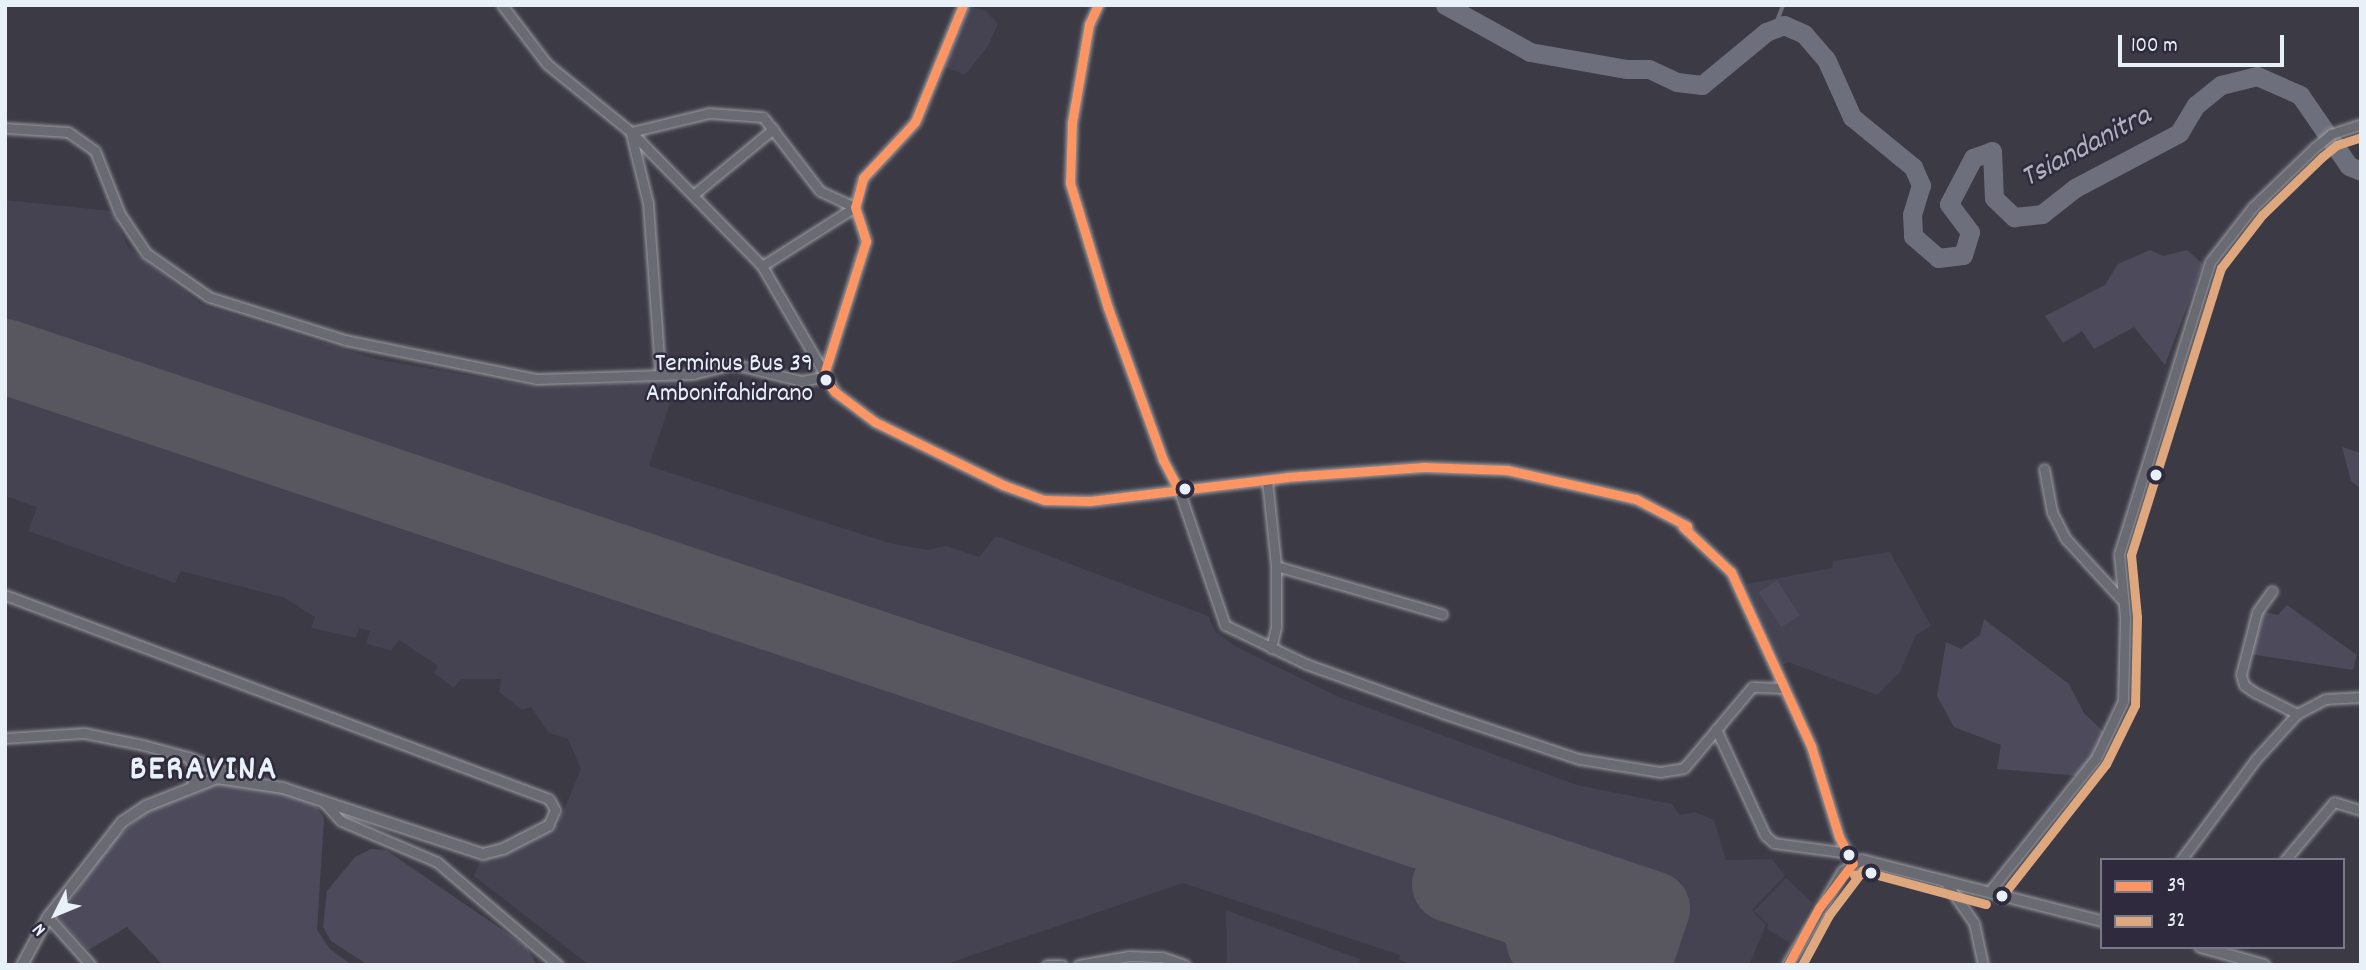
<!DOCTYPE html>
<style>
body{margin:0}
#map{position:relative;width:2366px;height:970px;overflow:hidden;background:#3c3a44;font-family:Dekko,sans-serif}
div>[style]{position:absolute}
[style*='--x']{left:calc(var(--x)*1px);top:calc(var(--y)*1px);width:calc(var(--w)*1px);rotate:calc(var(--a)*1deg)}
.built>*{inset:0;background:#454252}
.green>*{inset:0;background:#4d4b5b;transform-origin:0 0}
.stream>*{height:3.5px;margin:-1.75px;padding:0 1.75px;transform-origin:1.75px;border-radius:1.75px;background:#6e6f7c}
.river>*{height:19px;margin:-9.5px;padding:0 9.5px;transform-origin:9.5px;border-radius:9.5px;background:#6e6f7c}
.runway>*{height:75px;margin:-37.5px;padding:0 37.5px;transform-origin:37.5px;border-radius:37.5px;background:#58575f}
.roads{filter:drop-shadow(0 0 2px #9d9ea4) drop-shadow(0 0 2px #9d9ea4)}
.minor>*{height:9px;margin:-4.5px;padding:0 4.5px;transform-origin:4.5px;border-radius:4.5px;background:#6a6b72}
.tertiary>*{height:10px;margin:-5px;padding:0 5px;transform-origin:5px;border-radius:5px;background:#6a6b72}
.bus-1>*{height:9px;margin:-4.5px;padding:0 4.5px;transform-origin:4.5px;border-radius:4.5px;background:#fb9564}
.bus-2>*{height:9px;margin:-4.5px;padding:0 4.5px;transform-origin:4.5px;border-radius:4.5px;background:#dfa77e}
.dots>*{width:19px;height:19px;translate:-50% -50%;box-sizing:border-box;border:4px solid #2f2a3d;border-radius:50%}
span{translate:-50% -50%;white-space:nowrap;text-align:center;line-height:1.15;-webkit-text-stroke:5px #2f2a3d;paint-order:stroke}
.bus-label{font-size:26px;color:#e8f1f8}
.right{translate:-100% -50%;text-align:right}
.water-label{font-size:30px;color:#aeb2bd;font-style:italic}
.district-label{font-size:35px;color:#e8f1f8;font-weight:700;letter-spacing:2px}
.frame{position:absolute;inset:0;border:7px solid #e8f1f8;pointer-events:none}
.legend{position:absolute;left:2100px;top:858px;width:245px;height:91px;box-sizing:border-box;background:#2f2a3d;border:2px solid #797a88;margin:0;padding:9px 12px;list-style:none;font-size:21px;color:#e8f1f8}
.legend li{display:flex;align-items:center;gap:14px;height:35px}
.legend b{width:35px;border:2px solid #797a88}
.north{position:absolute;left:21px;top:879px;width:70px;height:70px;-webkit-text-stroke:5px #2f2a3d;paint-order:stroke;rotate:227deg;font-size:19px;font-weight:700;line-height:28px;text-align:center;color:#e8f1f8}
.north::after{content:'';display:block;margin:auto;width:24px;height:32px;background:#e8f1f8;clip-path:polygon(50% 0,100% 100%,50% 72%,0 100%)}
.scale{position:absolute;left:2118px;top:35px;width:166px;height:32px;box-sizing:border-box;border:4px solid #e8f1f8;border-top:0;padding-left:9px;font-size:21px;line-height:24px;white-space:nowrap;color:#e8f1f8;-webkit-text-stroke:5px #2f2a3d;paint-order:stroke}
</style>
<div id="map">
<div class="built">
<i style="clip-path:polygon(967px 5px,986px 11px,998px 24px,988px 46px,965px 75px,940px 65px)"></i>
<i style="clip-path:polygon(5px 200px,111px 211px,128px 247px,202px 305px,376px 359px,540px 388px,678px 380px,649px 466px,889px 543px,927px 550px,946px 546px,979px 557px,996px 536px,1208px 616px,1215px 631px,1235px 646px,1339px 697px,1577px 785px,1672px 804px,1680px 815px,1695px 812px,1714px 820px,1726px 860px,1772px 859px,1785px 876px,1752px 910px,1766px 925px,1749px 965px,1413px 965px,1399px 960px,1400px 955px,1183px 883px,944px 965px,589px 965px,474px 876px,482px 857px,494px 858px,558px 824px,581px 769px,568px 739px,549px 733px,531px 707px,522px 710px,499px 692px,501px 679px,461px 679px,454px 688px,434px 673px,438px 666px,399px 640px,391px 651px,366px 643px,370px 631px,359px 628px,356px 638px,311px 628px,315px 617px,285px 598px,181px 571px,175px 583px,28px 531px,37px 507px,5px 496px)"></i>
<i style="clip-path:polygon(1890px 552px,1931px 626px,1916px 635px,1900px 672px,1877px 695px,1788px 662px,1783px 665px,1746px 584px,1832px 568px,1833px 561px)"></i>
<i style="clip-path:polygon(1786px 878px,1813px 903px,1790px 943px,1767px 929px,1768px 924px,1754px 911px)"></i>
<i style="clip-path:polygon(1226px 910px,1360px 959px,1359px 965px,1227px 965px)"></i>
</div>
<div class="green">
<i style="clip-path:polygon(2150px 250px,2163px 256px,2187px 250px,2203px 264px,2165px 365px,2134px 327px,2094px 349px,2082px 331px,2063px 343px,2045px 316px,2105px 285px,2118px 264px)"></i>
<i style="clip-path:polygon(2342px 447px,2361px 453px,2361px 489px,2351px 481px)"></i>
<i style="left:1777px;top:580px;width:42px;height:22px;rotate:57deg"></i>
<i style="clip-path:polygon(2287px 605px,2357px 655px,2353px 670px,2250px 654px,2258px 617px,2264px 612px,2278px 615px)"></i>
<i style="clip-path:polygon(1984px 619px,2069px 684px,2084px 713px,2107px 735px,2081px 776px,1997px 769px,2001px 745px,1954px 727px,1937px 696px,1946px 642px,1961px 649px,1980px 635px)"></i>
<i style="clip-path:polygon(251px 782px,312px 800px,324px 818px,317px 930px,330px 949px,352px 965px,163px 965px,127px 927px,88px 950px,59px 919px,106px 847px,141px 816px,178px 794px,218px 783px)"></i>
<i style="clip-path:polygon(371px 849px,386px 850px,526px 946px,537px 965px,368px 965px,331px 941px,323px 927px,327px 891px,355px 857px)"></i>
</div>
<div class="stream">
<i style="--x:1774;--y:29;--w:26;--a:-69"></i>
</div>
<div class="river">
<i style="--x:1445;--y:5;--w:97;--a:28.9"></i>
<i style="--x:1530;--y:52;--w:97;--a:10"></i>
<i style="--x:1626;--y:69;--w:23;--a:0"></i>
<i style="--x:1649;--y:69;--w:31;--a:25"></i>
<i style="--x:1677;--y:82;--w:25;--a:7"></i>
<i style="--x:1702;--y:85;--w:83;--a:-39.6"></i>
<i style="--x:1766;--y:32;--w:19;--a:-21"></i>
<i style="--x:1784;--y:25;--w:22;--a:24"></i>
<i style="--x:1804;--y:34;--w:33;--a:49"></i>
<i style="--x:1826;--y:59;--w:64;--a:65.9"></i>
<i style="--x:1852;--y:117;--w:79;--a:39.3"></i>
<i style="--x:1913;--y:167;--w:20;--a:66"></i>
<i style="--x:1921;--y:185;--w:30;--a:107"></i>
<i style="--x:1912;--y:214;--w:22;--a:87"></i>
<i style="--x:1913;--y:236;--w:33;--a:41"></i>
<i style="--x:1938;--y:258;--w:25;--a:-7"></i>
<i style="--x:1963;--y:255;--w:24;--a:-73"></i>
<i style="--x:1970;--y:232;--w:35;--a:-127"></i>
<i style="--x:1949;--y:204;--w:52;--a:-62.4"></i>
<i style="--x:1973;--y:158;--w:20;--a:-20"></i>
<i style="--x:1992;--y:151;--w:47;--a:87.6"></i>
<i style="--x:1994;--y:198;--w:28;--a:44"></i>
<i style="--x:2014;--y:217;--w:28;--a:-6"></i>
<i style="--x:2042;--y:214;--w:42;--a:-38.2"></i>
<i style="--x:2075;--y:188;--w:118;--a:-27.9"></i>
<i style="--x:2179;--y:133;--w:33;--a:-59"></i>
<i style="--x:2196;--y:105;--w:32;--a:-39"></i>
<i style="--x:2221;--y:85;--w:37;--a:-14"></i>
<i style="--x:2257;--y:76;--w:47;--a:23.8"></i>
<i style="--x:2300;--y:95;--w:86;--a:55.4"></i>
<i style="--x:2349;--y:166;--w:13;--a:23"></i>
</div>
<div class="runway">
<i style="--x:5;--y:356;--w:1737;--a:18.53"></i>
<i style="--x:1652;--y:908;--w:60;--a:108.4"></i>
<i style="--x:1449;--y:884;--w:92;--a:18.4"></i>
<i style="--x:1536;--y:913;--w:30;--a:75"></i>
<i style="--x:1544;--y:942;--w:72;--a:18.7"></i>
</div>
<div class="roads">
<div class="minor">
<i style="--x:502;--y:5;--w:74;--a:52.7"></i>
<i style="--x:547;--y:64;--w:108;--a:39"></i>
<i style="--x:631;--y:132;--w:187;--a:45.6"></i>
<i style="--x:762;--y:266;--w:146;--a:59.9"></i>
<i style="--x:835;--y:392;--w:50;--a:36.9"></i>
<i style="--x:875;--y:422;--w:143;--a:26.2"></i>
<i style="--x:1003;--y:485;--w:44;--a:20.1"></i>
<i style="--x:1044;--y:500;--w:46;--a:1.2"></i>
<i style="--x:1090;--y:501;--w:198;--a:-6.9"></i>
<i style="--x:1287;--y:477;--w:137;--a:-4.2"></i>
<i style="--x:1424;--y:467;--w:83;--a:2.1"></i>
<i style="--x:1507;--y:470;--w:132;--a:12.7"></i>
<i style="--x:1636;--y:499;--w:58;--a:27.9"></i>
<i style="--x:1687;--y:526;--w:4;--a:166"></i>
<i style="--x:1683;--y:527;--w:66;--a:43.2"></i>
<i style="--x:1731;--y:572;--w:192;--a:65.3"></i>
<i style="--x:1811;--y:746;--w:95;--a:72.9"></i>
<i style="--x:1839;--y:837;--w:30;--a:62"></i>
<i style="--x:1098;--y:5;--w:21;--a:115"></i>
<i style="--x:1089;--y:24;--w:99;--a:99.8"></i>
<i style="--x:1072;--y:122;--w:61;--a:91.9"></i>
<i style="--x:1070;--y:183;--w:131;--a:73.1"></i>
<i style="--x:1108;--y:308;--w:162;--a:70.1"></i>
<i style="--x:1163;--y:460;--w:34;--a:62"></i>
<i style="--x:1179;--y:490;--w:143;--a:71.2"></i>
<i style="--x:1225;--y:625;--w:90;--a:25.7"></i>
<i style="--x:1306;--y:664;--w:145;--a:19.8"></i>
<i style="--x:1442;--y:713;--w:145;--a:18.6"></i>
<i style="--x:1579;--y:759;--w:82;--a:9.1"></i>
<i style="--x:1660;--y:772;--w:24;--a:-9"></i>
<i style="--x:1684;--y:768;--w:106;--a:-50"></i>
<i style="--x:1752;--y:687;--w:32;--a:2"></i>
<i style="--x:5;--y:128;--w:63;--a:3.6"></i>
<i style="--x:68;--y:132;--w:33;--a:35"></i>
<i style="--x:95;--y:151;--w:68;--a:68.4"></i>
<i style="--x:120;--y:214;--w:47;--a:56.3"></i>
<i style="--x:146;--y:253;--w:77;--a:34.9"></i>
<i style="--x:209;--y:297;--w:143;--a:17.5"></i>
<i style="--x:345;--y:340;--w:195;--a:11.5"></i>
<i style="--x:536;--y:379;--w:157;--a:-1.8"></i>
<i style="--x:693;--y:374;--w:41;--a:-14"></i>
<i style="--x:733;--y:364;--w:70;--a:14"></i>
<i style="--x:801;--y:381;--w:22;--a:-10"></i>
<i style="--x:631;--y:132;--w:80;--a:-13.7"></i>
<i style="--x:709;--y:113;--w:54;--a:4.2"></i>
<i style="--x:763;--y:117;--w:93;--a:52.4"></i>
<i style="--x:820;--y:191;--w:38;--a:25"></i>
<i style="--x:631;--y:134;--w:71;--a:76.2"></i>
<i style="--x:648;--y:203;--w:169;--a:85.9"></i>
<i style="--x:693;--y:195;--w:104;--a:-39.5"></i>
<i style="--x:762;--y:266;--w:110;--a:-32.4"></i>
<i style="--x:823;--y:377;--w:143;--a:-72.5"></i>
<i style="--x:866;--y:241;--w:36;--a:-108"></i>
<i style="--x:855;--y:207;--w:30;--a:-75"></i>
<i style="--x:863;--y:178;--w:76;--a:-47.1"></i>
<i style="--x:915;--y:122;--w:126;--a:-67.7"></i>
<i style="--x:2044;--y:469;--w:44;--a:79.5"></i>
<i style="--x:2052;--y:512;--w:30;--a:63"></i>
<i style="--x:2066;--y:539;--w:80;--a:47.5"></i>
<i style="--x:1267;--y:480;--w:86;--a:84"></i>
<i style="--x:1276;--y:566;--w:61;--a:90"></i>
<i style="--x:1276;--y:627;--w:22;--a:103"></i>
<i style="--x:1276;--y:566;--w:173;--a:16.1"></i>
<i style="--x:2272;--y:591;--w:26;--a:126"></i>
<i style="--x:2257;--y:612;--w:65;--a:104.3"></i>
<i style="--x:2241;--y:675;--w:10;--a:73"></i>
<i style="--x:2244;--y:685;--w:12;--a:35"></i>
<i style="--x:2254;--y:692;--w:48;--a:27.1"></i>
<i style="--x:5;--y:595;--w:581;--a:20.56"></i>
<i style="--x:549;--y:799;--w:13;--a:61"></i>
<i style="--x:555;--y:810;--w:17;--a:114"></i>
<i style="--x:1716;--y:729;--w:117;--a:65.2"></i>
<i style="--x:1765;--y:835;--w:12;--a:42"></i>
<i style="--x:1774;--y:843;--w:75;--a:7.7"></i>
<i style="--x:5;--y:738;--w:79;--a:-3.6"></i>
<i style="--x:84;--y:733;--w:60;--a:11.5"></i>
<i style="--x:143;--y:745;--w:47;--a:14.9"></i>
<i style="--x:188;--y:757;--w:13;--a:61"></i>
<i style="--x:194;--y:768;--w:18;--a:96"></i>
<i style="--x:188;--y:757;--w:56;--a:22"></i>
<i style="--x:322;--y:800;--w:28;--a:48"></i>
<i style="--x:341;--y:821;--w:104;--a:23.1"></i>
<i style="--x:437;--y:862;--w:159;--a:40.4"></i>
<i style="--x:2181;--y:860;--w:126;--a:-53.4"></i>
<i style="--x:2256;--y:759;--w:61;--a:-47.7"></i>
<i style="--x:2297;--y:714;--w:32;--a:-28"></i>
<i style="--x:2325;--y:699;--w:36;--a:-3"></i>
<i style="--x:2285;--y:860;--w:76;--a:-49.8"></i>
<i style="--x:2334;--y:802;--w:28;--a:17"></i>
<i style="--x:1944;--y:880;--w:52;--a:55.1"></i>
<i style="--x:1974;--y:923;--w:43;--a:77.9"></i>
<i style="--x:1989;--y:892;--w:171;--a:-51.4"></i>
<i style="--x:2096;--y:758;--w:63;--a:-64.7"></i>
<i style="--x:2123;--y:701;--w:84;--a:-88.6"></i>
<i style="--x:2125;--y:617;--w:63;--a:-95.4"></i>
<i style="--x:2119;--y:554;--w:306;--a:-72.7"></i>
<i style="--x:2210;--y:262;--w:70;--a:-52"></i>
<i style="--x:2253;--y:207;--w:85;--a:-44"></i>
<i style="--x:2314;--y:148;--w:22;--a:-39"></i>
<i style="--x:2331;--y:134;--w:32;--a:-18"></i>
<i style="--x:48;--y:917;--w:64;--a:48.1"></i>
<i style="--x:1047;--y:965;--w:15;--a:0"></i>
<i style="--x:1078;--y:965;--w:52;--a:-10"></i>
<i style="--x:1129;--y:956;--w:33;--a:2"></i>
<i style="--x:1162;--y:957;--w:24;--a:19"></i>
</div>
<div class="tertiary">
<i style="--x:2200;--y:947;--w:67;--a:15.5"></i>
<i style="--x:22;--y:965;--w:55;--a:-61.6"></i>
<i style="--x:48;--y:917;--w:120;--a:-52.1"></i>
<i style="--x:122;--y:822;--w:29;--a:-34"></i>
<i style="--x:146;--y:806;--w:76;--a:-21.5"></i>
<i style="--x:217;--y:778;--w:67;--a:8.6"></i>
<i style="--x:283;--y:788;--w:211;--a:18.3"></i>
<i style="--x:483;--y:854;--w:21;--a:-14"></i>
<i style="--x:503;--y:849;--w:51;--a:-27.1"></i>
<i style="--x:1788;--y:965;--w:108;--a:-59.4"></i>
<i style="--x:1843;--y:872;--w:22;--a:-32"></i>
<i style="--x:1862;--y:860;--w:248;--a:14.3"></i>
</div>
</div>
<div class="bus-1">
<i style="--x:963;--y:5;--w:126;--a:112.3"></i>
<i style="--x:915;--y:122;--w:76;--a:132.9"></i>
<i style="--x:863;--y:178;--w:30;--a:105"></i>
<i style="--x:855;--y:207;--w:36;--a:72"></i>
<i style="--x:866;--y:241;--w:143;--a:107.5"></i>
<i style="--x:823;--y:377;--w:19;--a:51"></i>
<i style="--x:835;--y:392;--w:50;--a:36.9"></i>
<i style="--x:875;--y:422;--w:143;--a:26.2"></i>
<i style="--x:1003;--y:485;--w:44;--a:20.1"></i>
<i style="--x:1044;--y:500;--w:46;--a:1.2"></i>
<i style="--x:1090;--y:501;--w:198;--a:-6.9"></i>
<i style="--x:1287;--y:477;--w:137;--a:-4.2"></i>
<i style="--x:1424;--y:467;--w:83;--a:2.1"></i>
<i style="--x:1507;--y:470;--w:132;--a:12.7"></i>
<i style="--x:1636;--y:499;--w:58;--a:27.9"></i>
<i style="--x:1687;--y:526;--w:4;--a:166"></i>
<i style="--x:1683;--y:527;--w:66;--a:43.2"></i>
<i style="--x:1731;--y:572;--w:192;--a:65.3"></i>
<i style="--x:1811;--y:746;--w:95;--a:72.9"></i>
<i style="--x:1839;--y:837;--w:30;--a:62"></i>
<i style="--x:1098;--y:5;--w:21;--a:115"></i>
<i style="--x:1089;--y:24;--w:99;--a:99.8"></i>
<i style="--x:1072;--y:122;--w:61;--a:91.9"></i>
<i style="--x:1070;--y:183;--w:131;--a:73.1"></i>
<i style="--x:1108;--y:308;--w:162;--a:70.1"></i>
<i style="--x:1163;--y:460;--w:34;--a:62"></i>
<i style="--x:1788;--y:965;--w:65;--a:-61.5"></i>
<i style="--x:1819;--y:908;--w:56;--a:-52.9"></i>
</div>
<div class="bus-2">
<i style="--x:1854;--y:875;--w:16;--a:-7"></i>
<i style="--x:1870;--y:873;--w:120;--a:15"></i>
<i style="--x:1999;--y:900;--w:173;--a:-51.8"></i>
<i style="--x:2106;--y:764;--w:66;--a:-63.8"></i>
<i style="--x:2135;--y:705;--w:88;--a:-88.7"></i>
<i style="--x:2137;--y:617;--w:62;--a:-95.5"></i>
<i style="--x:2131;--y:555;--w:301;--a:-72.6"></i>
<i style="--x:2221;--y:268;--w:67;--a:-52.3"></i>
<i style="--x:2262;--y:215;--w:83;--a:-44"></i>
<i style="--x:2322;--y:157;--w:19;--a:-39"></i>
<i style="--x:2337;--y:145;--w:25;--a:-18"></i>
<i style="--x:1802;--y:965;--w:57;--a:-61.6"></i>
<i style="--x:1829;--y:915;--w:56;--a:-52.9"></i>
</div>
<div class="dots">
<i style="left:826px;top:380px;background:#e8f1f8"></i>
<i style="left:2156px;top:475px;background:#e8f1f8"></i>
<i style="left:1185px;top:489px;background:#e8f1f8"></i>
<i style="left:1849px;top:855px;background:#e8f1f8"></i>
<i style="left:1871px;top:873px;background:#e8f1f8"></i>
<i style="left:2002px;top:896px;background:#e8f1f8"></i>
</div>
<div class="bus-label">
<span class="right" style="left:813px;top:380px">Terminus Bus 39<br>Ambonifahidrano</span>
</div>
<div class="water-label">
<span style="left:2087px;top:149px;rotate:-28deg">Tsiandanitra</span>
</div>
<div class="district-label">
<span style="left:204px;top:771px">BERAVINA</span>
</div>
<div class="frame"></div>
<ul class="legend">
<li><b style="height:9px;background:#fb9564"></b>39</li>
<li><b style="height:9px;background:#dfa77e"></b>32</li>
</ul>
<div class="north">N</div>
<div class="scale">100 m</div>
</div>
